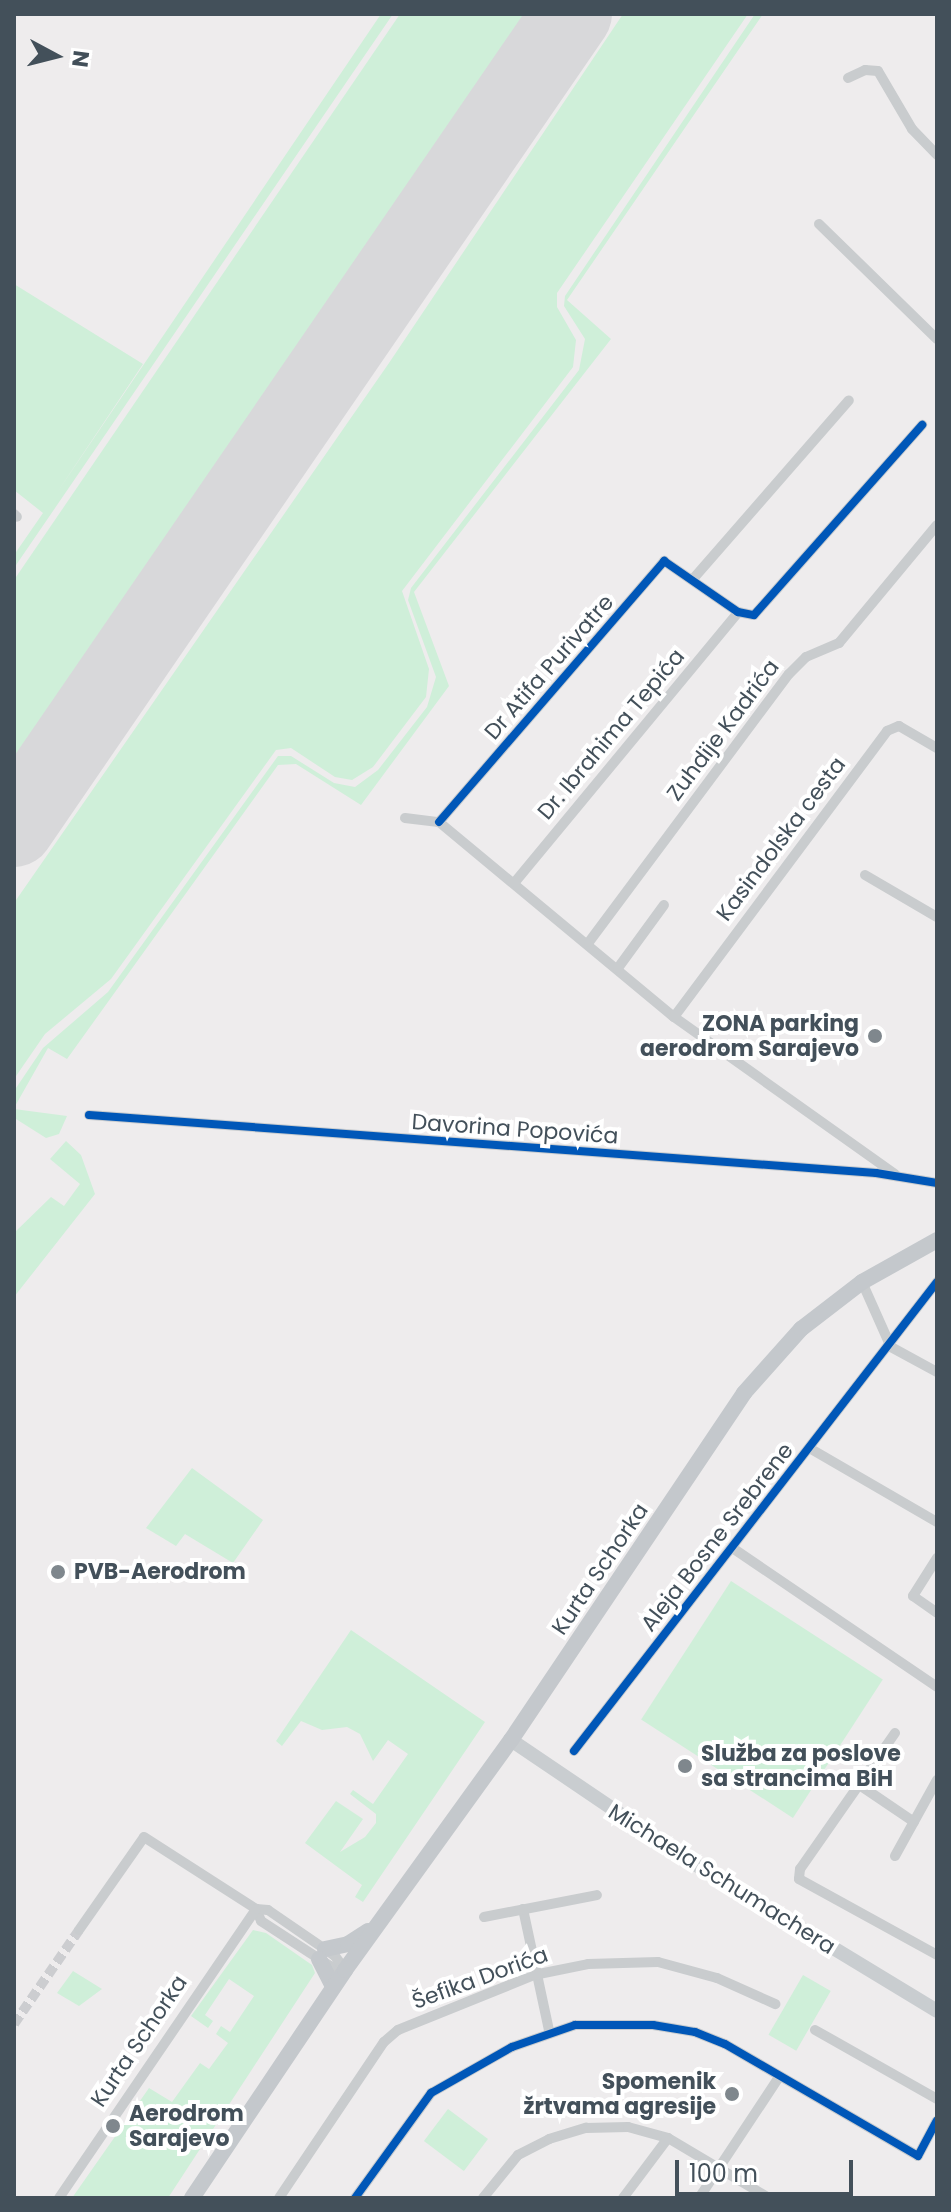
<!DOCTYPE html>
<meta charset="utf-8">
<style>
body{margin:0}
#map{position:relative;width:951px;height:2212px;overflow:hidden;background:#eeeced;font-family:Poppins,sans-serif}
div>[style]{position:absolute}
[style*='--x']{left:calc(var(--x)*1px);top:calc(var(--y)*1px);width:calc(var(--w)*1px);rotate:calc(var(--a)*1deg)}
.green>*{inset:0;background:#cfefd9;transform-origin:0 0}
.runway>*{height:80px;margin:-40px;padding:0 40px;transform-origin:40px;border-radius:40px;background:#d8d8da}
.minor-tunnel>*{height:10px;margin-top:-5px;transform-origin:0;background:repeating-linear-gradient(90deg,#cccdd0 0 10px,transparent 0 15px)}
.minor>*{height:10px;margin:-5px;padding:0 5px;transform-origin:5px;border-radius:5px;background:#c9ccce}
.secondary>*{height:14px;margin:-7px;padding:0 7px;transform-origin:7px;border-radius:7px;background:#c9cdd0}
.primary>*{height:16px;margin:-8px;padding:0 8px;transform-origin:8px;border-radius:8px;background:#c4c8cc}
.cycleway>*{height:8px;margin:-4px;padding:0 4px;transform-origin:4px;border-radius:4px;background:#0057b8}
.dots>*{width:22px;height:22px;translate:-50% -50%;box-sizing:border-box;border:4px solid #fff;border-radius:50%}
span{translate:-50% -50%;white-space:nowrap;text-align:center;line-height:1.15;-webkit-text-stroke:8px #fff;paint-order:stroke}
.street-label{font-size:22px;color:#43505a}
.poi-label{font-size:22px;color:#43505a;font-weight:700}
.right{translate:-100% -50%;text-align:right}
.left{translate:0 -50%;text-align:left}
.frame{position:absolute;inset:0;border:16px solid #43505a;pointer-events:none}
.north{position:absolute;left:16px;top:16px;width:80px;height:80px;-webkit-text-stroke:6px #fff;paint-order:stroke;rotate:97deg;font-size:22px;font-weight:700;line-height:32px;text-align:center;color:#43505a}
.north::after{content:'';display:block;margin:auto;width:28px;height:36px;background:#43505a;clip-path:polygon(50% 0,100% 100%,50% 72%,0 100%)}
.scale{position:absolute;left:675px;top:2160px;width:178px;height:36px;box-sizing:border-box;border:4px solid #43505a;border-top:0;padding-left:10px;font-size:24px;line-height:28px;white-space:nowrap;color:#43505a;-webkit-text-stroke:6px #fff;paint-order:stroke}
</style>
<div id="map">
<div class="green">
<i style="clip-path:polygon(381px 14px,393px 14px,14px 568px,14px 555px,43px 513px,14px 490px,14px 284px,143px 364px,54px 497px)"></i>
<i style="clip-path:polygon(400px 14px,527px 14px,14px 767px,14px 580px)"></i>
<i style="clip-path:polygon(623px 14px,748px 14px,557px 293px,557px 307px,576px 340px,573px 367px,402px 591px,429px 669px,426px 697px,373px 767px,352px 780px,335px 777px,291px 748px,276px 750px,111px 979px,45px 1034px,14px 1079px,14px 903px,389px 363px)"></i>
<i style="clip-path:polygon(755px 14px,763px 14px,567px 300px,611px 339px,414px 592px,449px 686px,361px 805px,296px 764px,278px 765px,67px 1059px,48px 1048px,14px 1108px,14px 1091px,43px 1048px,108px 992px,278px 756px,291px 756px,334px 783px,355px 787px,378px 770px,427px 707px,436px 677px,408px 600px,411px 588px,579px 370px,585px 339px,564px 306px,565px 296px)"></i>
<i style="clip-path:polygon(14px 1109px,67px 1116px,59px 1134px,46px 1138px,16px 1119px)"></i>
<i style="clip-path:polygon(66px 1141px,81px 1155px,95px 1194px,14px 1297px,14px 1233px,51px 1197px,64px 1206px,80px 1184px,50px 1159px)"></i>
<i style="clip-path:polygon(192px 1468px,263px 1520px,233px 1563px,185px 1534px,176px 1546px,146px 1528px)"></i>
<i style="left:731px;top:1581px;width:181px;height:165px;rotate:33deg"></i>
<i style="clip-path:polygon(351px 1630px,485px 1722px,363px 1902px,355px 1897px,362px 1885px,305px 1843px,336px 1801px,363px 1819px,340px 1852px,365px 1837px,376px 1823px,376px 1814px,350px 1794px,353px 1790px,373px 1804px,408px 1754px,388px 1740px,373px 1761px,360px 1734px,347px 1727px,322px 1730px,301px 1721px,282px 1746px,276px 1741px)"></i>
<i style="clip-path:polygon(253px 1930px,266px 1933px,312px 1965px,315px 1973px,168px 2198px,72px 2198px,149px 2088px,172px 2102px,200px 2063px,209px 2069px,228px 2043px,216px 2034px,221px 2026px,230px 2032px,254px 1996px,229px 1979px,205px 2015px,213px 2021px,208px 2028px,191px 2016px)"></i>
<i style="clip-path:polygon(73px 1971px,102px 1989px,79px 2006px,57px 1993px)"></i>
<i style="left:803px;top:1975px;width:32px;height:69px;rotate:30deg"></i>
<i style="left:448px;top:2109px;width:50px;height:40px;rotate:37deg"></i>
</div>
<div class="runway">
<i style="--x:14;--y:827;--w:986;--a:-55.54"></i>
</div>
<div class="minor-tunnel">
<i style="--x:14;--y:2024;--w:114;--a:-55.3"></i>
</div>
<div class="minor">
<i style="--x:848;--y:78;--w:19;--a:-25"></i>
<i style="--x:865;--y:70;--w:13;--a:4"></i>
<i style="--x:878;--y:71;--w:67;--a:59.6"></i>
<i style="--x:912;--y:129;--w:36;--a:46"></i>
<i style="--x:819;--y:224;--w:165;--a:44.3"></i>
<i style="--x:14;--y:514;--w:4;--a:45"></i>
<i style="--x:693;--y:579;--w:237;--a:-48.9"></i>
<i style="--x:405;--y:818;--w:34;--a:7"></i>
<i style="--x:439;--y:822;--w:305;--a:39.7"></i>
<i style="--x:674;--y:1017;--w:271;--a:35.4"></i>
<i style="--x:439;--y:822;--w:345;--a:-49.2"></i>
<i style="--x:664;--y:561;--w:90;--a:34.6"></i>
<i style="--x:738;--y:612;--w:16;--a:11"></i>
<i style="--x:754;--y:615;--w:254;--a:-48.5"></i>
<i style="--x:865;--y:875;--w:83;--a:30.3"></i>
<i style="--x:515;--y:882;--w:350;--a:-50.4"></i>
<i style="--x:589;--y:942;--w:334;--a:-53.3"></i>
<i style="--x:789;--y:674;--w:24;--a:-45"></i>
<i style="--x:806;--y:657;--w:36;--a:-23"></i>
<i style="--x:839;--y:643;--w:153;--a:-50.3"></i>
<i style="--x:618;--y:968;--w:78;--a:-53.9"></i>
<i style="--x:674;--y:1017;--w:357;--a:-53.3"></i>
<i style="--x:887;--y:731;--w:13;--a:-23"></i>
<i style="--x:899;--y:726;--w:44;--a:30.1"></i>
<i style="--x:89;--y:1115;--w:789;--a:4.21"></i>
<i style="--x:876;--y:1173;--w:62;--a:9.3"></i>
<i style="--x:862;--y:1282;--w:71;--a:66"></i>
<i style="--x:891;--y:1347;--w:52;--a:28.5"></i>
<i style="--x:811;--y:1449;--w:146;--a:30.1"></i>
<i style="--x:734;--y:1549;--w:245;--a:34.2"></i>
<i style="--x:937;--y:1558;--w:45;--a:122.3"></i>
<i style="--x:913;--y:1596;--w:29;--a:35"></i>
<i style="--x:895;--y:1733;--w:166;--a:124.9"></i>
<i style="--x:800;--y:1869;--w:10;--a:96"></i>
<i style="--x:799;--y:1879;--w:158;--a:28.8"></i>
<i style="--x:574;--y:1751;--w:593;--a:-52.26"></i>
<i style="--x:861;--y:1786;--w:64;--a:34.2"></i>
<i style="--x:895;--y:1856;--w:87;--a:-61.1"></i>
<i style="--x:256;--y:1909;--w:13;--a:67"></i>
<i style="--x:261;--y:1921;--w:82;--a:33.1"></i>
<i style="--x:330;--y:1966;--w:16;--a:15"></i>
<i style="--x:523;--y:1909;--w:124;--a:77.9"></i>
<i style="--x:484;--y:1917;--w:115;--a:-11"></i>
<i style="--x:79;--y:1930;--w:113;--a:-55"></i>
<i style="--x:144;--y:1837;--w:133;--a:32.7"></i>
<i style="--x:256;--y:1909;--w:12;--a:5"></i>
<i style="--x:268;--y:1910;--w:81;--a:34.5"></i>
<i style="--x:335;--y:1956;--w:17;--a:54"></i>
<i style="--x:815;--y:2030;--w:140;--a:29.5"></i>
<i style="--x:59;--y:2198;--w:350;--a:-55.7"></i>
<i style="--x:279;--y:2198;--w:188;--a:-56.1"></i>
<i style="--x:384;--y:2042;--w:18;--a:-41"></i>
<i style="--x:398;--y:2030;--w:147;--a:-22"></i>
<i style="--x:534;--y:1975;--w:55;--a:-11.5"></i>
<i style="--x:588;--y:1964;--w:70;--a:-1.6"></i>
<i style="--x:658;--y:1962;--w:61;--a:15.2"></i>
<i style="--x:717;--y:1978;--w:64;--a:24.1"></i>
<i style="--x:355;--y:2198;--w:130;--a:-54.1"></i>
<i style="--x:431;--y:2093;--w:93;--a:-29.6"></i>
<i style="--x:512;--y:2047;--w:67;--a:-19.2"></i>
<i style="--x:575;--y:2025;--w:78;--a:0"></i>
<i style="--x:653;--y:2025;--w:43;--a:9.5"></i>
<i style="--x:695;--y:2032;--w:32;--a:22"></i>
<i style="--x:725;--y:2044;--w:223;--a:30.1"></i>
<i style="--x:918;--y:2156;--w:40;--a:-62"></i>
<i style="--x:483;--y:2198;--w:55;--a:-50.9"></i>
<i style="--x:518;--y:2155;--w:35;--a:-27"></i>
<i style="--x:549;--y:2139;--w:39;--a:-17"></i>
<i style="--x:586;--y:2128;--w:42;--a:-1.4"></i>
<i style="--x:628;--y:2127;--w:41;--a:15.4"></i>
<i style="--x:668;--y:2138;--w:117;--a:30.7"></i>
<i style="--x:623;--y:2198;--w:75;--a:-53.1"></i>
<i style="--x:699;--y:2198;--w:145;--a:-56.5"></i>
</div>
<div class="secondary">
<i style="--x:511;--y:1740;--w:220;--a:34.1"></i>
<i style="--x:693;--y:1863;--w:285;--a:31.2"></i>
</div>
<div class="primary">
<i style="--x:325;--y:1949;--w:24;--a:-12"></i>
<i style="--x:348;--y:1944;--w:24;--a:-33"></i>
<i style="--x:319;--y:1959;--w:31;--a:63"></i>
<i style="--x:192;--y:2198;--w:275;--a:-56.1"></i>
<i style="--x:345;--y:1970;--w:284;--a:-54.2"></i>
<i style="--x:511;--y:1740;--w:418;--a:-56.1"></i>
<i style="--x:744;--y:1393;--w:86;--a:-48.3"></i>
<i style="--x:801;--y:1329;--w:77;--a:-37.6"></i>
<i style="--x:862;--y:1282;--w:86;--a:-29.2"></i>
</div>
<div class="cycleway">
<i style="--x:439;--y:822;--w:345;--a:-49.2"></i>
<i style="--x:664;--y:561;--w:90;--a:34.6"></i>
<i style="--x:738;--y:612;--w:16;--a:11"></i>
<i style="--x:754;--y:615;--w:254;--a:-48.5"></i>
<i style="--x:89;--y:1115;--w:789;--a:4.21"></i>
<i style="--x:876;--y:1173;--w:62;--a:9.3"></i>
<i style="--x:574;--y:1751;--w:593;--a:-52.26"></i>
<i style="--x:355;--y:2198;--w:130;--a:-54.1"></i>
<i style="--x:431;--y:2093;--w:93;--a:-29.6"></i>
<i style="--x:512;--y:2047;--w:67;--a:-19.2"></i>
<i style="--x:575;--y:2025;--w:78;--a:0"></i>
<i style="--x:653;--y:2025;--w:43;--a:9.5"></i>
<i style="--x:695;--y:2032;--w:32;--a:22"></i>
<i style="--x:725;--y:2044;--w:223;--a:30.1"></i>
<i style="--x:918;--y:2156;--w:40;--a:-62"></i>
</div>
<div class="dots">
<i style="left:875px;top:1036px;background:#7f878d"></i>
<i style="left:58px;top:1572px;background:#7f878d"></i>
<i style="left:685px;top:1766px;background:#7f878d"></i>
<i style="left:732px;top:2094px;background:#7f878d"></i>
<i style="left:113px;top:2126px;background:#7f878d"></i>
</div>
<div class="street-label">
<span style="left:549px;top:667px;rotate:-49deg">Dr Atifa Purivatre</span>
<span style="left:723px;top:730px;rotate:-53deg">Zuhdije Kadrića</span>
<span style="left:611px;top:734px;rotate:-50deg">Dr. Ibrahima Tepića</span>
<span style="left:781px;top:839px;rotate:-53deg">Kasindolska cesta</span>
<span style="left:515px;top:1129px;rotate:4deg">Davorina Popovića</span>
<span style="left:717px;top:1537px;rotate:-52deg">Aleja Bosne Srebrene</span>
<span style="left:600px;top:1569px;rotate:-56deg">Kurta Schorka</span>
<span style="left:722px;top:1879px;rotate:32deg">Michaela Schumachera</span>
<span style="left:480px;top:1978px;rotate:-20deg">Šefika Dorića</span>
<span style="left:139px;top:2041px;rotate:-56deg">Kurta Schorka</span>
</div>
<div class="poi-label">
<span class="right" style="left:859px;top:1036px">ZONA parking<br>aerodrom Sarajevo</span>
<span class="left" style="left:74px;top:1572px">PVB-Aerodrom</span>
<span class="left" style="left:701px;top:1766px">Služba za poslove<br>sa strancima BiH</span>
<span class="right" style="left:716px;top:2094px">Spomenik<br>žrtvama agresije</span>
<span class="left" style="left:129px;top:2126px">Aerodrom<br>Sarajevo</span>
</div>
<div class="frame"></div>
<div class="north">N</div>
<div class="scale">100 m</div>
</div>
